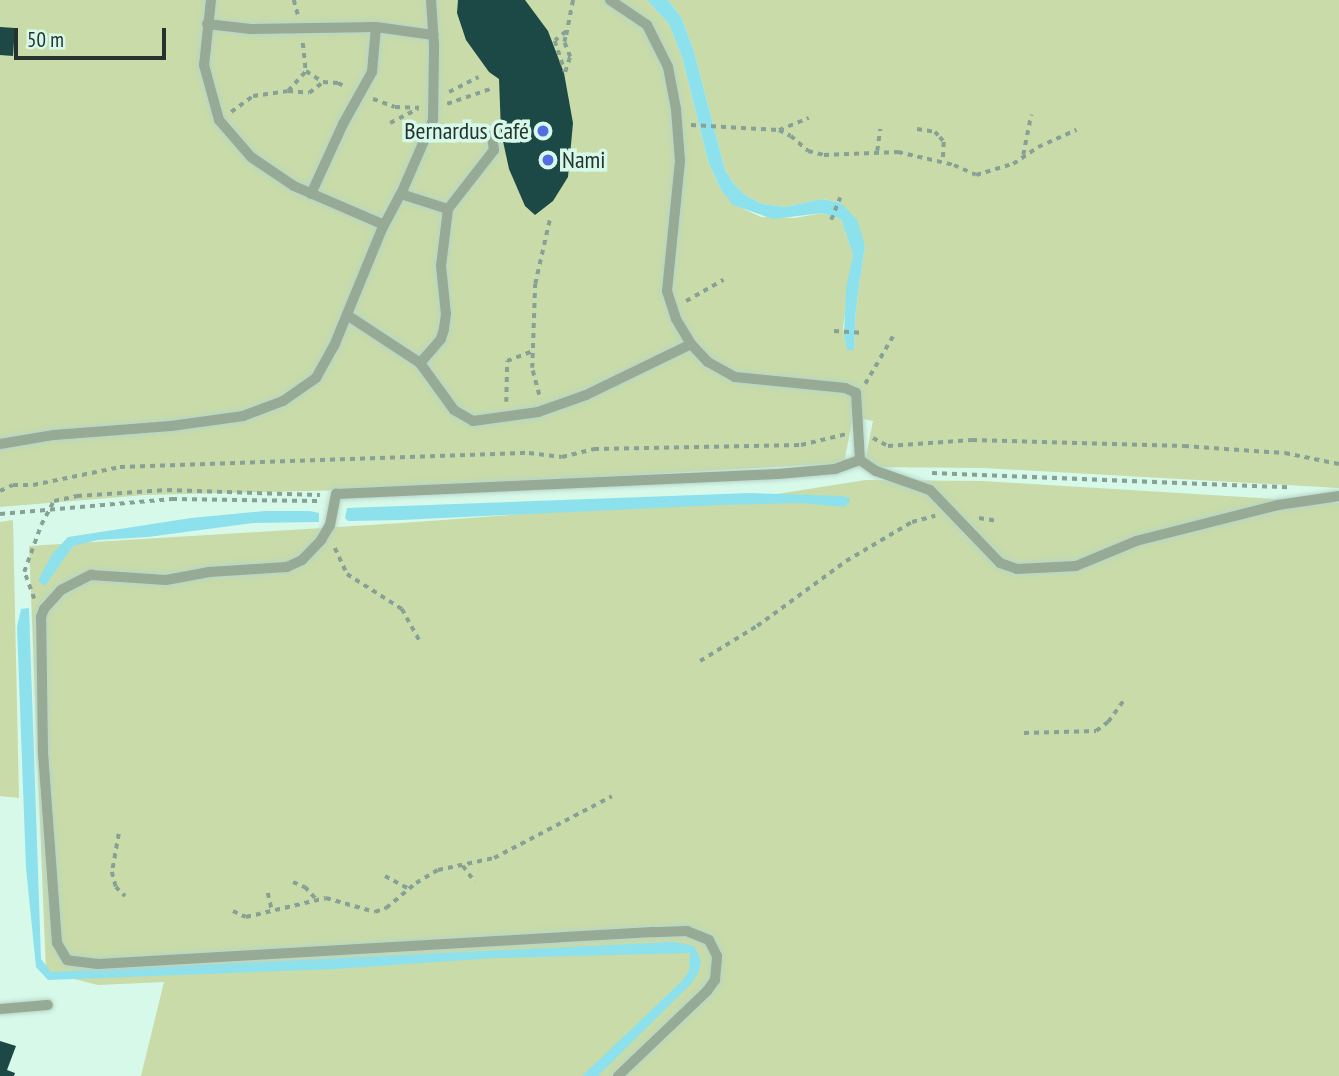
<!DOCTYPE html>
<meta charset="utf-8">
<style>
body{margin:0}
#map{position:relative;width:1339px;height:1076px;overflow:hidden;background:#d7f9ea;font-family:"PT Sans Narrow",sans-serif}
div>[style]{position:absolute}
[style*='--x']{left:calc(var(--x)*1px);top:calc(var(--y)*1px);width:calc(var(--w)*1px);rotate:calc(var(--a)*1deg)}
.green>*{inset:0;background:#c8dba9}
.water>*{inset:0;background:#8de1ed}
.building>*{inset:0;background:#1c4945;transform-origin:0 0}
.path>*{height:3.5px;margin-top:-1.75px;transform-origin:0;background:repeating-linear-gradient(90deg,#88a196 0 5px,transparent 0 10px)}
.roads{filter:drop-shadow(0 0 2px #b7d5c8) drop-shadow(0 0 2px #b7d5c8)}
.lane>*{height:10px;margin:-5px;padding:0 5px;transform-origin:5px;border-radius:5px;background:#96aa96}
.dots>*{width:19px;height:19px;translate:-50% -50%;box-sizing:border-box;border:4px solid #d7f9ea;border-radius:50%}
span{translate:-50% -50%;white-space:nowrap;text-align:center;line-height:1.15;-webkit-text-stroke:7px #d7f9ea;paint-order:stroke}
.poi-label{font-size:24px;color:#25322d}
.right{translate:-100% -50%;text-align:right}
.left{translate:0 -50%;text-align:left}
.scale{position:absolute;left:14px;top:28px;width:152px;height:32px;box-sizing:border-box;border:4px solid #25322d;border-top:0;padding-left:9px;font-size:21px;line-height:24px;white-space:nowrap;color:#25322d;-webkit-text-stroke:5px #d7f9ea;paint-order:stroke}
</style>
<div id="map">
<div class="green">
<i style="clip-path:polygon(0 0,647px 0,669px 24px,682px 57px,708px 161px,721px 190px,733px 204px,761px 217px,795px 218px,822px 213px,841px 219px,853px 255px,843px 328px,847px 350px,854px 350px,856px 308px,865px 245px,841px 203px,823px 199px,786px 207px,762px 204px,745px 195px,733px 183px,725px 170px,693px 48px,681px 17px,668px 0,1339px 0,1339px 488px,983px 468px,864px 467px,873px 421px,853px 417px,844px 463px,390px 489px,145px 495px,0 507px)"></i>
<i style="clip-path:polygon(866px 480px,983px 481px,1339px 503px,1339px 1076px,141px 1076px,164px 982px,98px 985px,46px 972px,29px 546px,402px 523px,764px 496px)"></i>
<i style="clip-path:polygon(13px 520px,19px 798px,0 796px,0 522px)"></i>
</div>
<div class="water">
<i style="clip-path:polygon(647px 0,668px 0,681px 17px,693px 48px,725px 170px,733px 183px,745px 195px,762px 204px,786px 207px,822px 199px,841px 203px,857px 220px,865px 245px,856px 308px,854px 350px,847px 350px,844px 335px,846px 289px,853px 255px,841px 219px,822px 213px,773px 219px,733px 205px,721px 190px,708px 161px,682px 57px,669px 24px)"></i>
<i style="clip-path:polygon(750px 493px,842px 496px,849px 498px,850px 502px,844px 507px,800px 503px,720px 505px,401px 520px,348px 521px,345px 518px,347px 508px)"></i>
<i style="clip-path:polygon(265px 511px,310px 511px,319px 513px,319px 522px,253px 523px,148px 537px,98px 540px,73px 546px,45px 586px,38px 580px,53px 553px,68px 537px,191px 518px)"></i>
<i style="clip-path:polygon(29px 608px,41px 959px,51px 972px,673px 942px,694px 946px,701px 960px,699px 971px,692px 983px,598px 1076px,582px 1076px,682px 981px,689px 971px,690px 953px,495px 958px,335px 969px,48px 980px,36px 967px,26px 868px,17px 627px,21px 609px)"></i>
</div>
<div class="building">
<i style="clip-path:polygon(458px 0,525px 0,548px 31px,564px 73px,573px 123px,568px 177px,553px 201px,535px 215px,525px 206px,509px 169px,501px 132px,499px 79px,489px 72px,466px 40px,457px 13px)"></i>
<i style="left:0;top:27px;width:15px;height:28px;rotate:4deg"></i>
<i style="clip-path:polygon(0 1041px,16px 1046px,7px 1070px,15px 1073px,14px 1076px,0 1076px)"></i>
</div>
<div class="path">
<i style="--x:294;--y:0;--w:16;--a:75"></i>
<i style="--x:566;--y:32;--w:14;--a:141"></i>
<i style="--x:555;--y:41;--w:33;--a:72"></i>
<i style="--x:565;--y:72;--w:16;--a:-72"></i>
<i style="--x:570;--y:57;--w:16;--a:-112"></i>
<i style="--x:564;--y:42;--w:7;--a:-74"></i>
<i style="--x:566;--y:35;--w:32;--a:-79"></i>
<i style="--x:572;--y:4;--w:4;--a:-76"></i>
<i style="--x:303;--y:43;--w:28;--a:84"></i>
<i style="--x:306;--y:71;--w:20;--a:33"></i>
<i style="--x:323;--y:82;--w:15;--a:4"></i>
<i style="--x:338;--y:83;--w:9;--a:27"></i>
<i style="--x:288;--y:91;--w:21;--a:5"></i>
<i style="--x:309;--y:93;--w:18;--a:-38"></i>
<i style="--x:449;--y:92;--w:33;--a:-27"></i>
<i style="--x:373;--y:99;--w:23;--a:20"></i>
<i style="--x:395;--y:107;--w:24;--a:2"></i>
<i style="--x:447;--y:104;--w:46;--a:-19.2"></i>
<i style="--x:231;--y:112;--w:27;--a:-36"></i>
<i style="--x:253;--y:96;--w:35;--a:-8"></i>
<i style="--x:288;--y:91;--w:27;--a:-48"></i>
<i style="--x:390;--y:123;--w:31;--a:-27"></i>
<i style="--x:691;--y:125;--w:88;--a:3.3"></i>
<i style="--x:779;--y:130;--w:13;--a:27"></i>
<i style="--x:791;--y:136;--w:23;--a:41"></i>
<i style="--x:808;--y:151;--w:16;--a:14"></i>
<i style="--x:824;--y:155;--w:74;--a:-2.3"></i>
<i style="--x:898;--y:152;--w:57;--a:13.1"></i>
<i style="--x:954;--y:165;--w:24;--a:24"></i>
<i style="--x:976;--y:175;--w:39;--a:-17"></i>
<i style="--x:1013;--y:164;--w:30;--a:-34"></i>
<i style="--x:1038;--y:147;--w:42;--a:-24.1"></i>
<i style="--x:917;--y:129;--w:18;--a:9"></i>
<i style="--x:935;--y:132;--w:7;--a:45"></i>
<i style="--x:940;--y:137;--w:6;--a:51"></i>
<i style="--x:944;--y:142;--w:20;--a:93"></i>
<i style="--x:779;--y:130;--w:32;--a:-22"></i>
<i style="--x:877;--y:151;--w:22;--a:-82"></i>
<i style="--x:1023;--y:155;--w:41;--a:-78.7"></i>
<i style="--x:831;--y:220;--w:24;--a:-68"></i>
<i style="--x:686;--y:301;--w:43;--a:-29.6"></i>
<i style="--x:834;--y:331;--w:30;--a:4"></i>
<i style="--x:865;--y:384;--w:56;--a:-59.7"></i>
<i style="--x:539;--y:395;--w:28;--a:-105"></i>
<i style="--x:532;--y:368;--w:84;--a:-88"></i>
<i style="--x:535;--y:284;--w:68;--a:-77.2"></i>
<i style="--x:506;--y:402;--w:41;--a:-88.6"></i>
<i style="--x:507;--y:361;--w:26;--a:-21"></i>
<i style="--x:873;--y:438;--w:17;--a:28"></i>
<i style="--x:888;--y:446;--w:84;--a:-4.1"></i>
<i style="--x:972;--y:440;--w:212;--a:1.6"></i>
<i style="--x:1184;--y:446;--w:101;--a:4"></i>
<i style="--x:1285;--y:453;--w:55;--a:11.5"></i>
<i style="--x:932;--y:473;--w:356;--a:2.3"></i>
<i style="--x:0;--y:491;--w:14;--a:-25"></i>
<i style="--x:13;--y:485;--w:20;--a:0"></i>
<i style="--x:33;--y:485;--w:89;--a:-11.7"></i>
<i style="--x:120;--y:467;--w:409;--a:-2"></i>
<i style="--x:529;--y:453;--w:33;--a:7"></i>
<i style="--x:562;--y:457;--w:33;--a:-14"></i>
<i style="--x:594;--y:449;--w:207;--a:-1.1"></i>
<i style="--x:801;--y:445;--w:46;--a:-13.7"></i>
<i style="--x:0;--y:514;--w:173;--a:-5"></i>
<i style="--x:172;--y:499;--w:148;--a:0.8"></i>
<i style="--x:979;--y:518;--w:19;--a:9"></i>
<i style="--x:335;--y:548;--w:29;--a:65"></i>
<i style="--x:347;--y:574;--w:65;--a:32.5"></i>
<i style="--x:402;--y:609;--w:38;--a:61"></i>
<i style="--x:34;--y:599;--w:29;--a:-110"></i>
<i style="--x:24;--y:572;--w:50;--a:-70.1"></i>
<i style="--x:41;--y:525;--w:27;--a:-62"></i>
<i style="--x:54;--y:501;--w:24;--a:-12"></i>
<i style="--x:77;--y:496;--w:90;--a:-3.8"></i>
<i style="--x:167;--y:490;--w:153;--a:1.9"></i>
<i style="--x:700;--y:661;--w:67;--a:-31.6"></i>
<i style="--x:757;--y:626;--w:110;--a:-36.1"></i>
<i style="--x:846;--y:561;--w:77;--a:-30.6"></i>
<i style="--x:912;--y:522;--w:24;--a:-15"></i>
<i style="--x:1024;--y:733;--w:72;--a:-1.6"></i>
<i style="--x:1096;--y:731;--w:15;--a:-37"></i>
<i style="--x:1108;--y:722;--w:29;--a:-54"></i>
<i style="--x:119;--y:834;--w:39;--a:100"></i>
<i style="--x:112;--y:872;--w:16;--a:75"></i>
<i style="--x:116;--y:887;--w:13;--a:45"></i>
<i style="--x:463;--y:866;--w:20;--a:53"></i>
<i style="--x:385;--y:876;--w:27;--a:28"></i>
<i style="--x:293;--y:882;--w:13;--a:23"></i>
<i style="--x:305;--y:887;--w:18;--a:47"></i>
<i style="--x:268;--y:893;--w:18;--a:77"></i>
<i style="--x:233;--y:911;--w:14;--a:25"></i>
<i style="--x:246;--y:917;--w:82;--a:-13.4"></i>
<i style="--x:326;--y:898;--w:51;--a:15.9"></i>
<i style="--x:375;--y:912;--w:12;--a:-20"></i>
<i style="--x:386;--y:908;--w:39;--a:-40"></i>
<i style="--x:416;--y:883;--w:26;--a:-31"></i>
<i style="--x:438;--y:870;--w:57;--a:-12.1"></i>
<i style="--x:494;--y:858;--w:133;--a:-27.7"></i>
</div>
<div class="roads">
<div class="lane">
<i style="--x:211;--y:0;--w:65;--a:96.1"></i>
<i style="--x:204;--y:65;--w:57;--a:74.7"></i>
<i style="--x:219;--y:120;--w:49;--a:49.1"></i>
<i style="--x:251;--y:157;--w:52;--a:34"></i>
<i style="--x:294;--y:186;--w:98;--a:23.4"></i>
<i style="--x:610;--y:0;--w:45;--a:34"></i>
<i style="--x:647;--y:25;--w:47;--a:63.4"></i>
<i style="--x:668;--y:67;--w:43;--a:79.2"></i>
<i style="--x:676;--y:109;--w:52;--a:85.6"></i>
<i style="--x:680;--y:161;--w:131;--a:95.7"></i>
<i style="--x:667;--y:291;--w:29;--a:72"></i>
<i style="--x:676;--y:319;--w:29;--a:59"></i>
<i style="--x:691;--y:344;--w:25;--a:47"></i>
<i style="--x:708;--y:362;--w:31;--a:29"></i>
<i style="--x:735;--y:377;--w:111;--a:5.7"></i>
<i style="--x:845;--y:388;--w:12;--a:24"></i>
<i style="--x:856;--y:393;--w:67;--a:86.6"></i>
<i style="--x:860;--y:460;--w:19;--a:35"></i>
<i style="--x:876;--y:471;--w:57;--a:19.4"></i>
<i style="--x:930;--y:490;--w:101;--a:46.2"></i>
<i style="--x:1000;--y:563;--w:18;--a:19"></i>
<i style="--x:1017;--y:569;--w:59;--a:-2.9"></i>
<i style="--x:1076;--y:566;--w:65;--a:-22.6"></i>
<i style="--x:1136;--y:541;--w:146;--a:-14.2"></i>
<i style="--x:1278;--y:505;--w:62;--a:-8.4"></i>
<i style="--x:207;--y:24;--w:44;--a:6.5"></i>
<i style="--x:251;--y:29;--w:125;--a:-0.9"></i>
<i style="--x:311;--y:194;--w:77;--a:-65.4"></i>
<i style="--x:343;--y:124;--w:60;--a:-60.9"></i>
<i style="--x:372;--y:72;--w:45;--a:-84.9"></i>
<i style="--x:376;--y:27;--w:58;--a:8"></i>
<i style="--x:401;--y:194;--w:49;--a:17.7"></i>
<i style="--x:448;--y:209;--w:57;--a:97"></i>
<i style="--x:441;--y:266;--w:48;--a:84.1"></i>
<i style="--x:446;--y:314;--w:15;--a:98"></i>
<i style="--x:444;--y:329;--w:10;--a:107"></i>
<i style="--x:441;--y:339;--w:32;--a:131"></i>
<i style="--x:448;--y:209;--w:75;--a:-52.1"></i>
<i style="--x:494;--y:150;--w:15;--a:-98"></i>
<i style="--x:347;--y:315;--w:87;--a:33.3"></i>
<i style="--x:420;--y:363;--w:58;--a:54.1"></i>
<i style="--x:454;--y:410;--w:22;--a:30"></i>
<i style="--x:473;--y:421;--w:66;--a:-7.9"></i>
<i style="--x:538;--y:412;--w:51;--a:-19.5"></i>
<i style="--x:586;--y:395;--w:117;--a:-25.9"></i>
<i style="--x:0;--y:444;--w:55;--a:-9.5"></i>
<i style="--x:54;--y:435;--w:117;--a:-4.4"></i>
<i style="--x:171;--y:426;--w:73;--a:-7.9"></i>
<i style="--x:243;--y:416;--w:43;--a:-20.6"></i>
<i style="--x:283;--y:401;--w:40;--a:-34.9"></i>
<i style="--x:316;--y:378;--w:37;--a:-61"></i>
<i style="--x:334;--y:346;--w:126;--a:-67.7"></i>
<i style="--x:382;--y:229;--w:40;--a:-62"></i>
<i style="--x:401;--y:194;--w:81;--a:-66.6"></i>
<i style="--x:433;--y:120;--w:75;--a:-89.2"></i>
<i style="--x:434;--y:45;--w:45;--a:-93.8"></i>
<i style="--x:0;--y:1009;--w:48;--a:-4.8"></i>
<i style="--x:618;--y:1076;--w:123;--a:-43.7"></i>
<i style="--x:707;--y:991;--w:14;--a:-54"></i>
<i style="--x:715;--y:980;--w:24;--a:-85"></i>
<i style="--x:717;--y:956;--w:18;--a:-117"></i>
<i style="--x:709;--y:940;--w:24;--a:-158"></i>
<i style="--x:687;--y:931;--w:34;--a:178"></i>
<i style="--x:653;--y:932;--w:556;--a:176.7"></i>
<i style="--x:98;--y:964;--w:31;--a:-173"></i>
<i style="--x:67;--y:960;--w:20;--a:-120"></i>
<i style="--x:57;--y:943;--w:192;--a:-94.2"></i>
<i style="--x:43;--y:752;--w:135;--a:-90.8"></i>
<i style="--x:41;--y:617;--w:9;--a:-69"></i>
<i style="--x:44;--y:609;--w:25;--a:-48"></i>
<i style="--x:61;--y:590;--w:34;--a:-27"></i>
<i style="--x:91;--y:575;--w:75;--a:3.8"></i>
<i style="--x:166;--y:580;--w:44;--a:-10.5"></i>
<i style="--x:209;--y:572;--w:78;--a:-3.7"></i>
<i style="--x:287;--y:567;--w:17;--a:-25"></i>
<i style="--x:302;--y:560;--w:28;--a:-46"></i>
<i style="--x:321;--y:540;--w:17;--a:-59"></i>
<i style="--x:330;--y:525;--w:32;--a:-79"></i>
<i style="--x:336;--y:494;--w:442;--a:-2.6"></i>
<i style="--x:778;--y:474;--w:57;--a:-5"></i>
<i style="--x:835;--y:469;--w:27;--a:-20"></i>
</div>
</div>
<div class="dots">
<i style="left:543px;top:131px;background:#536ce2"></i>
<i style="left:548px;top:160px;background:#536ce2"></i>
</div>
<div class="poi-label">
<span class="right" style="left:529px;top:131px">Bernardus Café</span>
<span class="left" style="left:562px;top:160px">Nami</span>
</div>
<div class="scale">50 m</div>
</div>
